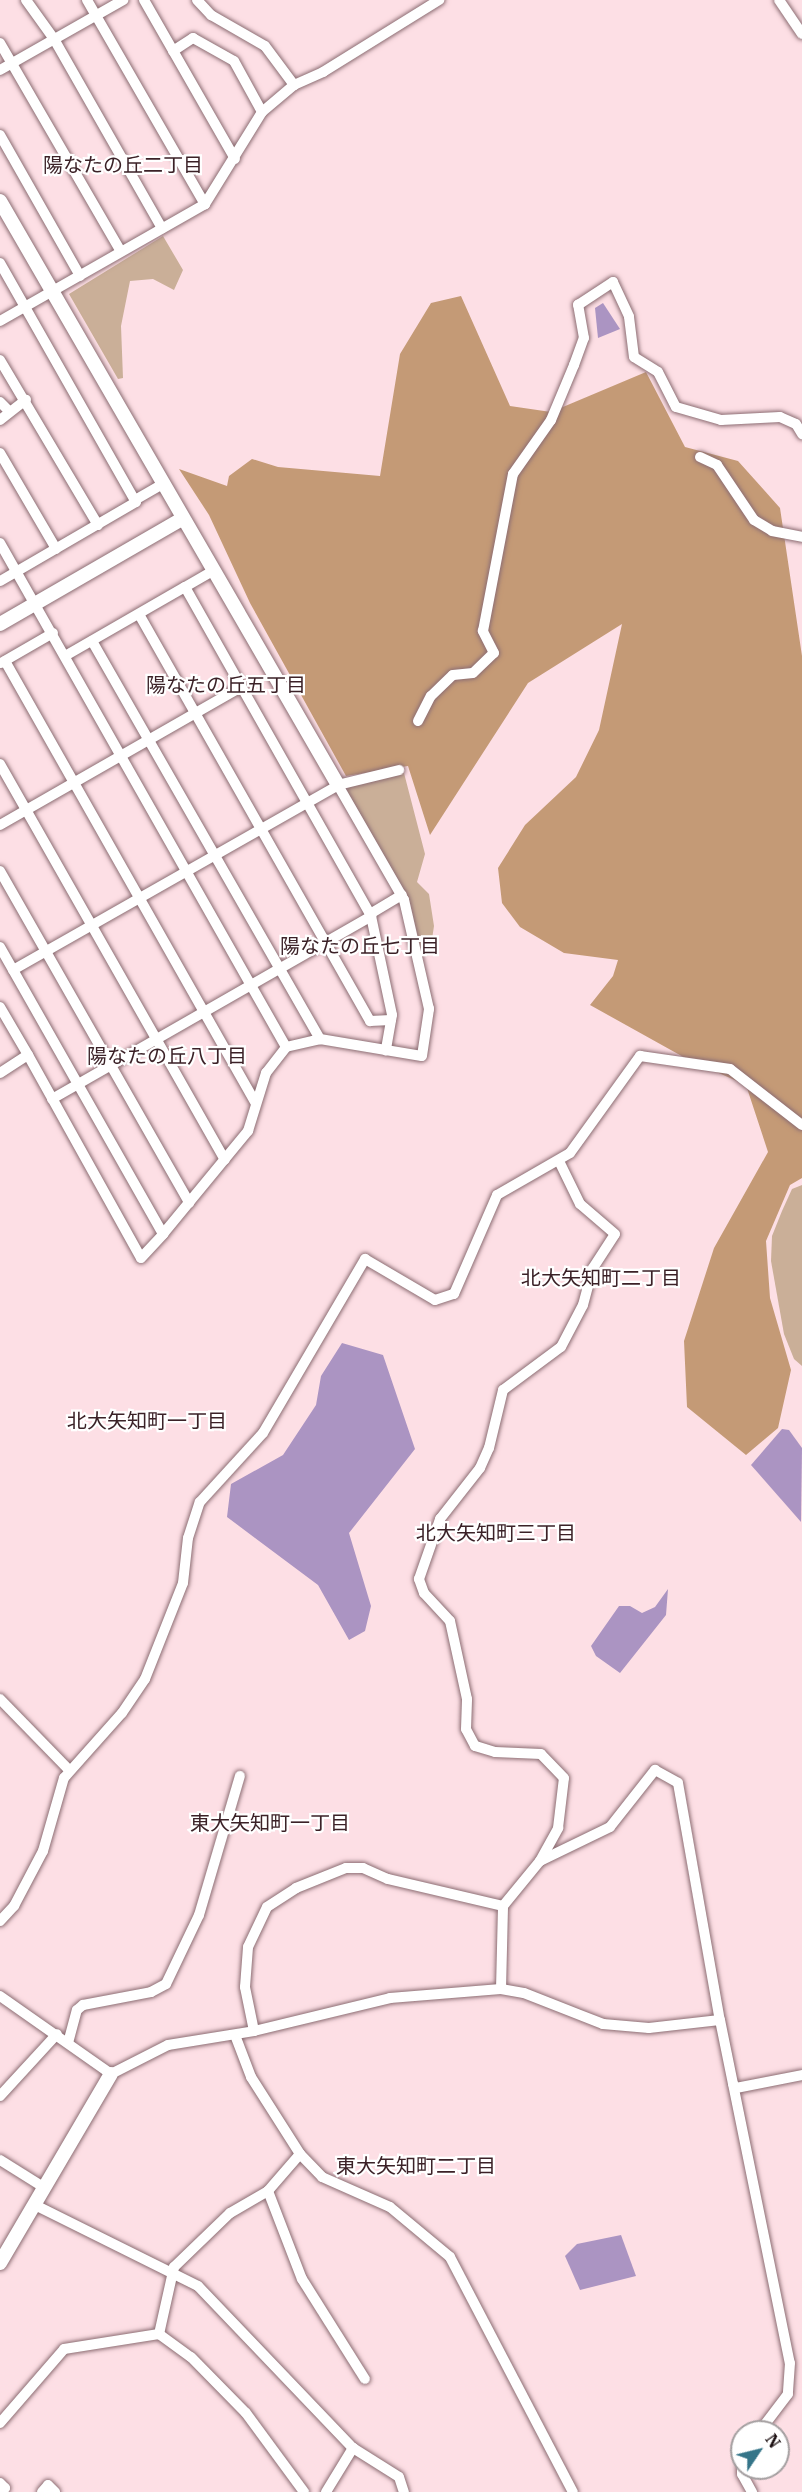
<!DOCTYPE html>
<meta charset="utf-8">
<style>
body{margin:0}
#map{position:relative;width:802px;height:2492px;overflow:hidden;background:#fddfe5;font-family:"IBM Plex Serif","Noto Sans JP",serif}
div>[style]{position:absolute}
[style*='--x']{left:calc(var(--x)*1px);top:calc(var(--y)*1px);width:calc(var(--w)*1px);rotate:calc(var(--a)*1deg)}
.green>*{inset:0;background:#caaf98}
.forest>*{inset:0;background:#c49a76}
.water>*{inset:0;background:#ab94c2}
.roads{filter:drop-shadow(0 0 2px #8c6d73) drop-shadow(0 0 2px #8c6d73)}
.minor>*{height:10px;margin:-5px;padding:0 5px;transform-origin:5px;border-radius:5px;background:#fff}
.tertiary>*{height:14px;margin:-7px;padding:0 7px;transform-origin:7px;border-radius:7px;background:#fff}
span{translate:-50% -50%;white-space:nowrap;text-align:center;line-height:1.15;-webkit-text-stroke:4.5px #fff;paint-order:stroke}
.neighbourhood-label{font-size:20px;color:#3b2127}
.north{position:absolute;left:730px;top:2420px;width:60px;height:60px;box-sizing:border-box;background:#fff;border:2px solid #a49fa0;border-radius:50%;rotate:55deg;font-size:16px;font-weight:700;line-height:24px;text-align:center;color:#1c1012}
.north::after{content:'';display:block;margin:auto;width:21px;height:27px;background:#357589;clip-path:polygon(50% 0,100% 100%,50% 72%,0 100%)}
</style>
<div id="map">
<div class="green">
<i style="clip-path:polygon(163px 236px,183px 270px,174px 290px,153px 279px,130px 281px,121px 326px,123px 378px,118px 379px,69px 294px)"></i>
<i style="clip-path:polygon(404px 773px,425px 854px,417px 882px,429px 894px,434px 926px,431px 946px,421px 950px,409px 899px,347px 791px,349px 786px)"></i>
<i style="clip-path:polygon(802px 1185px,802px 1366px,794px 1359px,784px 1334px,771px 1261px,772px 1236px,782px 1211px,792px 1189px)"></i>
</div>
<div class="forest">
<i style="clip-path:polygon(461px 296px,510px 406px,551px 412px,646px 372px,685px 447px,738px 461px,780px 508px,802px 656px,802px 1178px,790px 1185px,766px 1241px,770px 1298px,791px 1370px,778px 1428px,746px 1455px,687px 1407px,684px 1341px,714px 1248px,768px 1152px,746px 1085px,687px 1059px,590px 1005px,613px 976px,618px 960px,564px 953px,520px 927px,502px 903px,498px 868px,525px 825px,576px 777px,599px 730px,622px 624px,528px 683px,430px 835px,408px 766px,346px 776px,250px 603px,209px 515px,179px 469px,227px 486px,229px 476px,252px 459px,278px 467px,380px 476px,400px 354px,431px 303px)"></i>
</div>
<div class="water">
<i style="clip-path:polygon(603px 303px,620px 329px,598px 338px,595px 308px)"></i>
<i style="clip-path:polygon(342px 1343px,383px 1355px,415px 1449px,349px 1533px,371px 1606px,365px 1631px,349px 1640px,318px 1585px,227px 1517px,231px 1484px,283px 1455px,316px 1405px,321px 1376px)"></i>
<i style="clip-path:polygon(782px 1429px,789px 1430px,802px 1448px,801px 1522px,751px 1465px)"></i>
<i style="clip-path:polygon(668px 1589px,666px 1615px,620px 1673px,596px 1656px,591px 1646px,619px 1606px,630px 1606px,642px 1613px,655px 1607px)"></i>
<i style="clip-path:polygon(621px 2235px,636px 2276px,580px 2290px,565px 2256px,577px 2244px)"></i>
</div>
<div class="roads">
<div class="minor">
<i style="--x:26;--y:0;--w:48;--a:54.3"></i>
<i style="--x:54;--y:39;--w:218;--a:60.3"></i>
<i style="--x:87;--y:0;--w:236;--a:60"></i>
<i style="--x:144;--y:0;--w:183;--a:60.2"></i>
<i style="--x:197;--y:0;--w:21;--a:47"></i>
<i style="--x:211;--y:15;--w:62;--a:29.9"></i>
<i style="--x:265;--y:46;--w:49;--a:53.4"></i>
<i style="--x:294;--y:85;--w:32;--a:-24"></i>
<i style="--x:323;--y:72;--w:137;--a:-31.8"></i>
<i style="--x:779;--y:0;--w:41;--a:55.9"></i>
<i style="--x:0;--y:43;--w:241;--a:59.9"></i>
<i style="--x:173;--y:51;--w:24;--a:-33"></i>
<i style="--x:193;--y:38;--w:47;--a:29.3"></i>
<i style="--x:234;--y:61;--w:58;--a:61.2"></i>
<i style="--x:0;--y:70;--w:142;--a:-29.6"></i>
<i style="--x:0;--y:135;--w:162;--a:60.4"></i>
<i style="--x:0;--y:263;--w:275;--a:60.4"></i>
<i style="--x:136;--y:502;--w:157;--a:149.8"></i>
<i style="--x:0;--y:321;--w:236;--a:-29.7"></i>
<i style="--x:205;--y:204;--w:108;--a:-58.2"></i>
<i style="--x:262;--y:112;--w:42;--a:-40.2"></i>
<i style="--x:0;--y:360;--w:192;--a:59.3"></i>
<i style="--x:0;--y:402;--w:13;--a:45"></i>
<i style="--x:0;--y:420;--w:33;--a:-38"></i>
<i style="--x:0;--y:453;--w:111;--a:59.7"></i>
<i style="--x:700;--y:457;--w:19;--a:25"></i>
<i style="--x:717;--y:465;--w:66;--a:56.1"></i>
<i style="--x:754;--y:520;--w:21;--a:31"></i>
<i style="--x:772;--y:531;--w:31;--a:11"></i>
<i style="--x:135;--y:500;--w:32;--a:-30"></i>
<i style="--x:0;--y:543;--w:579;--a:60.43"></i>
<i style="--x:185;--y:587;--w:32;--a:-30"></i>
<i style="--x:140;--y:616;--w:466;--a:60.4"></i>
<i style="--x:370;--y:1021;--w:21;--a:-3"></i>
<i style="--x:92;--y:641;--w:459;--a:60.2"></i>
<i style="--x:65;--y:656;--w:138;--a:-29.9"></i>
<i style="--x:185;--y:587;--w:378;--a:60.5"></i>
<i style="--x:371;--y:916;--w:101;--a:78"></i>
<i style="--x:392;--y:1015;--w:36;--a:100"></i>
<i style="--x:5;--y:661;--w:507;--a:60.45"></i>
<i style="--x:1;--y:663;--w:60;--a:-30"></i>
<i style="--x:418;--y:721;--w:28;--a:-63"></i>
<i style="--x:431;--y:696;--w:30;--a:-44"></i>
<i style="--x:453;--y:675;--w:20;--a:-6"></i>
<i style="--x:473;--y:673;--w:29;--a:-44"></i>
<i style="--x:494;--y:653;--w:25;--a:-117"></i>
<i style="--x:483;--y:631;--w:160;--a:-79.2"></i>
<i style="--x:513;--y:474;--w:66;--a:-54.9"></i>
<i style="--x:551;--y:420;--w:60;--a:-67.3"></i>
<i style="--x:574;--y:365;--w:29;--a:-70"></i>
<i style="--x:584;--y:338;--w:34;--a:-100"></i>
<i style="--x:578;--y:305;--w:42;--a:-33.3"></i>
<i style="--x:613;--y:282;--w:38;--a:65"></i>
<i style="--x:629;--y:317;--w:40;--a:82.9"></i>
<i style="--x:634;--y:357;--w:28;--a:32"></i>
<i style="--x:658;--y:372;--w:39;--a:63"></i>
<i style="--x:676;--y:407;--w:47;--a:16.1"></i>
<i style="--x:721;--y:420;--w:59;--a:-2.9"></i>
<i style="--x:780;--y:417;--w:17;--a:24"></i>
<i style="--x:796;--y:424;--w:12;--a:59"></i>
<i style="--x:0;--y:764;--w:455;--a:60.4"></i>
<i style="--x:0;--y:825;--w:278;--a:-29.8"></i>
<i style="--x:0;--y:871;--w:382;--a:60.3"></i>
<i style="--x:370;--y:914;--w:37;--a:-31"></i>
<i style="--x:0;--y:947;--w:330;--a:60.4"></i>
<i style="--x:163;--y:1234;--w:134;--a:-50.5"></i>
<i style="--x:248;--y:1131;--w:61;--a:-72.8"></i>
<i style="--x:266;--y:1073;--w:33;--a:-52"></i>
<i style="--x:286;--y:1047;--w:35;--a:-13"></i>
<i style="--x:320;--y:1039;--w:103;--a:9.5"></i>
<i style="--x:422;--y:1056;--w:48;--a:-81.5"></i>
<i style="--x:429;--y:1009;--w:112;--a:-102.9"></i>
<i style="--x:404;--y:900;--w:133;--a:-119.9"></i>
<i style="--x:13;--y:970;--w:374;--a:-29.6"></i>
<i style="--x:338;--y:785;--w:63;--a:-13.8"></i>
<i style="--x:0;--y:1007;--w:56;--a:59.7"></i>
<i style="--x:0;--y:1073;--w:33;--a:-33"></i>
<i style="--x:28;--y:1055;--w:232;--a:60.9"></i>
<i style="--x:141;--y:1258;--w:33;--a:-47"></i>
<i style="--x:52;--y:1099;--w:368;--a:-29.8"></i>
<i style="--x:0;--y:1699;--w:99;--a:45.8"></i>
<i style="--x:540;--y:1861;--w:78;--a:-25.9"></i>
<i style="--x:610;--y:1827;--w:73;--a:-51.7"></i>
<i style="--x:655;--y:1770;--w:26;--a:29"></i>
<i style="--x:678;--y:1783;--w:241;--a:80"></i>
<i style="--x:720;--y:2020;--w:350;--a:78.5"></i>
<i style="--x:790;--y:2363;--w:31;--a:94"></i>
<i style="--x:788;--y:2394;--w:48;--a:127.3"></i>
<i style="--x:0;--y:1921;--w:21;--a:-47"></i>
<i style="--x:14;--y:1906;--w:62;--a:-62.2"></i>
<i style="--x:43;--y:1851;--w:76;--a:-74"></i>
<i style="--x:64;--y:1778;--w:87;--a:-48.3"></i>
<i style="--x:122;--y:1713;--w:41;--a:-55.9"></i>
<i style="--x:145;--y:1679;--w:103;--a:-68.4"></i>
<i style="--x:183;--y:1583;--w:45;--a:-83.7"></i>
<i style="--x:188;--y:1538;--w:38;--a:-72"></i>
<i style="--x:200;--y:1502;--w:93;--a:-47.6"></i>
<i style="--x:263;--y:1433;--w:202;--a:-59.6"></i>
<i style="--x:365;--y:1259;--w:81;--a:30.4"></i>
<i style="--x:435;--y:1300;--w:20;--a:-18"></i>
<i style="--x:454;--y:1294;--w:108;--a:-66.5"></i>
<i style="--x:497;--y:1195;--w:84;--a:-29.9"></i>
<i style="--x:570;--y:1153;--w:120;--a:-54.2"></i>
<i style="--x:640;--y:1056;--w:91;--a:8.2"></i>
<i style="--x:730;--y:1069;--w:91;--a:37.9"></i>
<i style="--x:501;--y:1989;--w:83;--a:-88.6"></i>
<i style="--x:503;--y:1906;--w:58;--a:-50.6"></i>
<i style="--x:540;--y:1861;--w:38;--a:-61"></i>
<i style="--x:558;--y:1828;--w:50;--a:-83.2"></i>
<i style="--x:564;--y:1778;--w:33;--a:-134"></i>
<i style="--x:541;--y:1754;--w:46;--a:-177.5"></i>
<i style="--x:495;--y:1752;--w:21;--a:-163"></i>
<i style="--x:475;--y:1746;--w:19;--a:-118"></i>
<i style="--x:466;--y:1729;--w:30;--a:-88"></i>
<i style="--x:467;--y:1699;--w:80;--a:-102.3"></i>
<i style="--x:450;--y:1621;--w:38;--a:-133"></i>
<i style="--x:424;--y:1593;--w:15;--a:-110"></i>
<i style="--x:419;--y:1579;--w:64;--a:-70.7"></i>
<i style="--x:440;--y:1519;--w:65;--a:-51.9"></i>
<i style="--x:480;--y:1468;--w:22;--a:-66"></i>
<i style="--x:489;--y:1448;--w:60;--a:-76.4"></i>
<i style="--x:503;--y:1390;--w:72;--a:-36.6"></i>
<i style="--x:561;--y:1347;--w:47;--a:-62.4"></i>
<i style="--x:583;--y:1305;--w:38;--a:-75"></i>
<i style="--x:593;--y:1268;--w:40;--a:-57.1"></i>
<i style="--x:615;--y:1234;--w:46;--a:-139.4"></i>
<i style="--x:580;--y:1204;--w:48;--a:-116"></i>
<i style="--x:0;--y:1996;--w:136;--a:35.1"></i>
<i style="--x:111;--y:2074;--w:64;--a:-27"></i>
<i style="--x:168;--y:2045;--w:87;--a:-9.2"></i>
<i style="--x:254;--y:2031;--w:140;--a:-13.6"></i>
<i style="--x:390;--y:1998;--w:111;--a:-4.6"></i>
<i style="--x:501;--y:1989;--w:23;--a:10"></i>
<i style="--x:524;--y:1993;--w:85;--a:21.4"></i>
<i style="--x:603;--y:2024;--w:46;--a:5"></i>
<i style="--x:649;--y:2028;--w:71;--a:-6.4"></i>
<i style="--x:254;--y:2031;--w:45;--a:-101.6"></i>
<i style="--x:245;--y:1987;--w:40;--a:-85.7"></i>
<i style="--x:248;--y:1947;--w:44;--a:-64.6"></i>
<i style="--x:267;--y:1907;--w:35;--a:-33"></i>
<i style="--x:296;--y:1888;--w:54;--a:-21.8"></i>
<i style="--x:346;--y:1868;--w:17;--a:0"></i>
<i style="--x:363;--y:1868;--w:27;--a:24"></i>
<i style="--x:388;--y:1879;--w:118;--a:13.2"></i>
<i style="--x:235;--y:2035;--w:45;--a:69.1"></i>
<i style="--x:251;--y:2077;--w:91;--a:57.5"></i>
<i style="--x:300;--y:2154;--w:32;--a:46"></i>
<i style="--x:322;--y:2177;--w:74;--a:23.8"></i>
<i style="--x:390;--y:2207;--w:78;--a:39.8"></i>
<i style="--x:450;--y:2257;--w:265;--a:62.4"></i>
<i style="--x:68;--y:2043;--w:34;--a:-75"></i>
<i style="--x:77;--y:2010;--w:8;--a:-40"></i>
<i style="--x:83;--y:2005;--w:69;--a:-10.8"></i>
<i style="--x:151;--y:1992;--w:17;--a:-28"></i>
<i style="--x:166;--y:1984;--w:76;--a:-64.4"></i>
<i style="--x:199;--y:1915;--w:145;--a:-73.6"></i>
<i style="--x:733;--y:2084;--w:5;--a:53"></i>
<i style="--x:736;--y:2088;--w:67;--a:-11.1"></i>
<i style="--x:0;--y:2096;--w:84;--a:-47.4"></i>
<i style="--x:300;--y:2154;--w:49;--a:130.9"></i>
<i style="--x:268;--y:2191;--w:44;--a:149.9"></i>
<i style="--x:230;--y:2213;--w:78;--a:136"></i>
<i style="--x:174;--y:2267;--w:69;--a:102.6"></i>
<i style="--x:159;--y:2334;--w:39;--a:36"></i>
<i style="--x:191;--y:2357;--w:78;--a:45.5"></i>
<i style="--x:246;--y:2413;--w:98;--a:53.7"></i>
<i style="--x:0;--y:2160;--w:53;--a:31.9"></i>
<i style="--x:268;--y:2191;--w:94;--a:68.9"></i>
<i style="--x:302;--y:2279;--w:118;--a:57.8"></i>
<i style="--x:35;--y:2205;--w:182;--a:26.4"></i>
<i style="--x:198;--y:2286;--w:224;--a:46.3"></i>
<i style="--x:0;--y:2423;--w:98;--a:-49.1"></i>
<i style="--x:64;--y:2349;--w:96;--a:-9"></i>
<i style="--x:742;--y:2460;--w:14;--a:90"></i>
<i style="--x:742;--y:2474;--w:21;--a:61"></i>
<i style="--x:0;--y:2483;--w:7;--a:45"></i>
<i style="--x:5;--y:2488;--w:6;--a:135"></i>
<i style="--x:42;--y:2492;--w:9;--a:-49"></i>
<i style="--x:48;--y:2485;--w:10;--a:45"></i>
<i style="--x:326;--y:2492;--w:52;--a:-58.5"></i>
<i style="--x:353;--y:2448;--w:54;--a:32.2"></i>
<i style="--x:399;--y:2477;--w:16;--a:72"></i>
</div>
<div class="tertiary">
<i style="--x:0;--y:201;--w:675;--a:59.94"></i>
<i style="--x:0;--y:624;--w:210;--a:-30"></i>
<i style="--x:0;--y:2263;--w:219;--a:-59.6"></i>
</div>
</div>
<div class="neighbourhood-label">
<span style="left:123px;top:164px">陽なたの丘二丁目</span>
<span style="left:226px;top:684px">陽なたの丘五丁目</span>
<span style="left:360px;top:945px">陽なたの丘七丁目</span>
<span style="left:167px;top:1055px">陽なたの丘八丁目</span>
<span style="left:601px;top:1277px">北大矢知町二丁目</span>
<span style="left:147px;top:1420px">北大矢知町一丁目</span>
<span style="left:496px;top:1532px">北大矢知町三丁目</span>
<span style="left:270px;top:1822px">東大矢知町一丁目</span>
<span style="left:416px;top:2165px">東大矢知町二丁目</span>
</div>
<div class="north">N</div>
</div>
